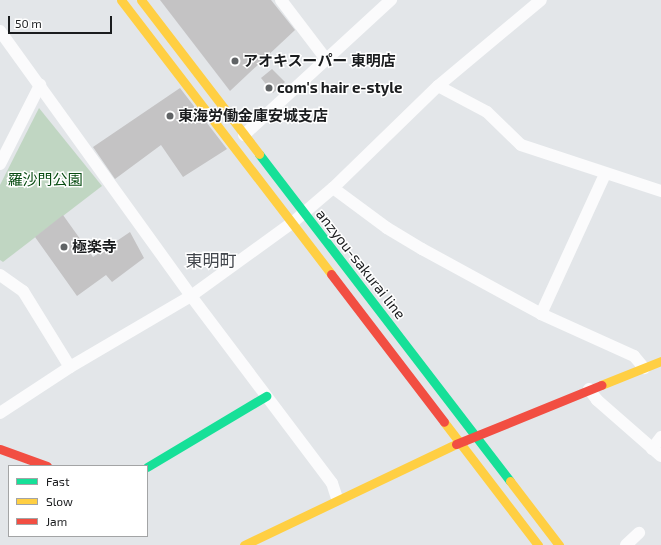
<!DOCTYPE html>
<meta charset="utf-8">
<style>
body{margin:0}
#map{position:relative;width:661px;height:545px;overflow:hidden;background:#e3e6e9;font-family:"Exo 2","Noto Sans JP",sans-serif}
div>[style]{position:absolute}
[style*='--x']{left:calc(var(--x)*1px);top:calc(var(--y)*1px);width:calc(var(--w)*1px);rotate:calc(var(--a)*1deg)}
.green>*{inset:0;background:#c0d6c2}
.building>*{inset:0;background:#c4c3c4}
.street>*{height:12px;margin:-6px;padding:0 6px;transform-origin:6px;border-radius:6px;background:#fbfbfc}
.fast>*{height:9px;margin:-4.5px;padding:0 4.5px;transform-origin:4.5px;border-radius:4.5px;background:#16e098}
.slow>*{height:9px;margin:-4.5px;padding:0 4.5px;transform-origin:4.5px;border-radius:4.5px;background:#ffcf43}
.jam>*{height:9px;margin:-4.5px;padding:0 4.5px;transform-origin:4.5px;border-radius:4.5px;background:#f24e42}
.dots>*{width:11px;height:11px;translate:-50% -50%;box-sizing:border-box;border:2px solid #fff;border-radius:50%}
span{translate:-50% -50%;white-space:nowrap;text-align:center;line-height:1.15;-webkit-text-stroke:3px #fff;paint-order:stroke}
.poi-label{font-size:15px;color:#1a1c1e;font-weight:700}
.left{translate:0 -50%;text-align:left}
.park-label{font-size:15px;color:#074b11}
.street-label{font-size:15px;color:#1a1c1e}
.quarter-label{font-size:17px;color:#42464c}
.legend{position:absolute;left:8px;top:465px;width:140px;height:72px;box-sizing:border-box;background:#fff;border:1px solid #a3a4a5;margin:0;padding:5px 7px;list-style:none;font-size:12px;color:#1a1c1e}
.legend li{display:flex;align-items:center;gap:8px;height:20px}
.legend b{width:20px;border:1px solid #a3a4a5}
.scale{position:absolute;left:8px;top:16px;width:104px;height:18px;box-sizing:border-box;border:2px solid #1a1c1e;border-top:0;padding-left:5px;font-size:12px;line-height:14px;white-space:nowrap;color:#1a1c1e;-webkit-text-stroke:3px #fff;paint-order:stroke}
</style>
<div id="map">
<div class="green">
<i style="clip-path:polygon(39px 108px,102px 186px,3px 262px,0 260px,0 185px)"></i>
</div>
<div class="building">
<i style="clip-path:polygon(160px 0,271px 0,295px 30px,230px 91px)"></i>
<i style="clip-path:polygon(272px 69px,285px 82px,273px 93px,261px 78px)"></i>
<i style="clip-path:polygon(180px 88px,227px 149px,183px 177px,161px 145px,115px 179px,93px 147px)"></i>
<i style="clip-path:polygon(63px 215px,93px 257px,130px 232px,144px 258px,112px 282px,106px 275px,77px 296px,35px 237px)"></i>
</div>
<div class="street">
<i style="--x:281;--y:0;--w:74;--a:52.7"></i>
<i style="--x:0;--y:31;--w:327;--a:54.2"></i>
<i style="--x:191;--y:296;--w:234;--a:53"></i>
<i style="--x:332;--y:483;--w:16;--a:72"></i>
<i style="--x:438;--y:86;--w:55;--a:28"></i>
<i style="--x:487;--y:112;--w:47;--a:44.1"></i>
<i style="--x:521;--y:145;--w:147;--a:18.2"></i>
<i style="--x:244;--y:135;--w:200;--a:-42.6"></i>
<i style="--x:0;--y:164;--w:89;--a:-63.1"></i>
<i style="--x:333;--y:188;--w:67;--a:36.5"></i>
<i style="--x:387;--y:228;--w:41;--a:31"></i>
<i style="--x:422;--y:249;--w:136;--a:28.6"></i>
<i style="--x:541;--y:314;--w:102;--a:24.3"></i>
<i style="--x:634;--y:356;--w:16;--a:50"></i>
<i style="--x:0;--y:275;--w:28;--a:35"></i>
<i style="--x:23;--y:291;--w:89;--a:58.3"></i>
<i style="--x:541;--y:314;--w:154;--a:-65.4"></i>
<i style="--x:589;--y:389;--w:14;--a:54"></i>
<i style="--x:597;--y:400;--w:85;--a:41.2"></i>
<i style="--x:0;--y:413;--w:84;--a:-33.3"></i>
<i style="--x:70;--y:367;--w:140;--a:-30.4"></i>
<i style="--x:191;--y:296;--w:125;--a:-35.9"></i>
<i style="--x:292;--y:223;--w:54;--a:-40.5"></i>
<i style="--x:333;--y:188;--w:146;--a:-44.2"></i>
<i style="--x:438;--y:86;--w:134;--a:-39.9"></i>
<i style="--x:652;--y:449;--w:15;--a:-53"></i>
<i style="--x:626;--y:545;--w:18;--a:-43"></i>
</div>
<div class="fast">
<i style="--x:259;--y:154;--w:412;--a:52.5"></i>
<i style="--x:147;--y:467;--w:139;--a:-30.8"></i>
</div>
<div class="slow">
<i style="--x:121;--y:0;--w:345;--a:52.5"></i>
<i style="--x:141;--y:0;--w:194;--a:52.5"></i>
<i style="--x:601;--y:385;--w:65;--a:-21.8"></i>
<i style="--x:444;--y:422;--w:155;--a:52.6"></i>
<i style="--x:510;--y:481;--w:81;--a:52.6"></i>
<i style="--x:244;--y:545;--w:235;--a:-25.5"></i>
</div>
<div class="jam">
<i style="--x:331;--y:274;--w:186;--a:52.6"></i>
<i style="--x:456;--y:444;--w:157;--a:-22.1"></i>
<i style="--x:0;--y:449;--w:50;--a:19.9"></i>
</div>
<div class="dots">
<i style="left:235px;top:61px;background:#606365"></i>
<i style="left:269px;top:88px;background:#606365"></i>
<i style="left:170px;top:116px;background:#606365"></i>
<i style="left:64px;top:247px;background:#606365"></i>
</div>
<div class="poi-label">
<span class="left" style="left:243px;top:61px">アオキスーパー 東明店</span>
<span class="left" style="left:277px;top:88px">com's hair e-style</span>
<span class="left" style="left:178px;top:116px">東海労働金庫安城支店</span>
<span class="left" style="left:72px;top:247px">極楽寺</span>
</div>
<div class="park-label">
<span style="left:45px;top:180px">羅沙門公園</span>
</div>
<div class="street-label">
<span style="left:361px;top:264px;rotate:52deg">anzyou-sakurai line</span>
</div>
<div class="quarter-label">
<span style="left:211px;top:261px">東明町</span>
</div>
<ul class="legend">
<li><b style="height:5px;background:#16e098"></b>Fast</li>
<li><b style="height:5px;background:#ffcf43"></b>Slow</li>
<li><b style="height:5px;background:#f24e42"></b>Jam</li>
</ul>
<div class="scale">50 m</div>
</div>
